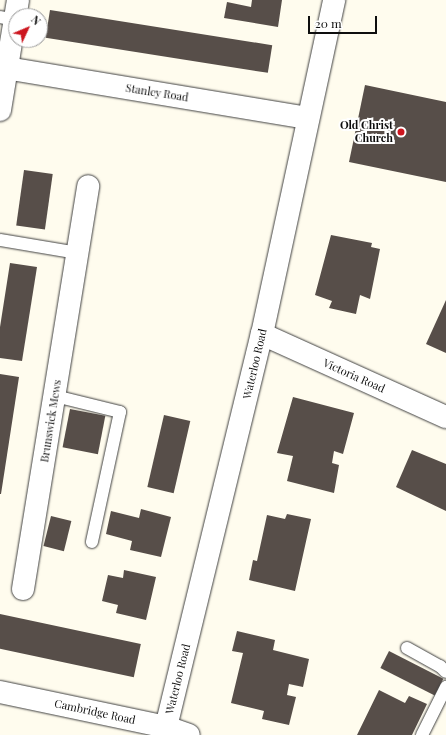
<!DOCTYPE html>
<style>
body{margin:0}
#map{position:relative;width:446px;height:735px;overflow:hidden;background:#fffcee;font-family:"Playfair Display",serif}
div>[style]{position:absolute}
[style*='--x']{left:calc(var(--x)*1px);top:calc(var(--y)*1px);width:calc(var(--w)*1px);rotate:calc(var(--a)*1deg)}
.building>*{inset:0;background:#574e49;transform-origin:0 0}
.roads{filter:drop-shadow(0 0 1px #414141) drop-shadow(0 0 1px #414141)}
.service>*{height:12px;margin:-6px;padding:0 6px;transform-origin:6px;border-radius:6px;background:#fff}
.minor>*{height:22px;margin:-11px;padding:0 11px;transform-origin:11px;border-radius:11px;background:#fff}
.dots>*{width:11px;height:11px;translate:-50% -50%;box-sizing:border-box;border:2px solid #fff;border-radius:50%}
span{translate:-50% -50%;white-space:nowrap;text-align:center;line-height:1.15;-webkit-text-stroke:4px #fff;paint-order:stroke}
.street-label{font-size:11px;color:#0e0e0e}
.poi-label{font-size:11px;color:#0e0e0e;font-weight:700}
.right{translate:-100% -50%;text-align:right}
.north{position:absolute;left:8px;top:8px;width:40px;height:40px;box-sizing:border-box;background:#fff;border:1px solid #9f9f9f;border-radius:50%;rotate:46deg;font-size:11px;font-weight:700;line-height:16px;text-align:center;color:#0e0e0e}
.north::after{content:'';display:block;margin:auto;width:14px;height:18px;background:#cd161f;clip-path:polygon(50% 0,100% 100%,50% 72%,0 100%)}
.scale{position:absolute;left:308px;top:16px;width:69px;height:18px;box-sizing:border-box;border:2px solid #0e0e0e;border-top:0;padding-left:5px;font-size:12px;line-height:14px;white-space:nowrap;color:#0e0e0e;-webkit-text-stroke:3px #fff;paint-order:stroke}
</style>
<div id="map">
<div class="building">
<i style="clip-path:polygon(252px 0,282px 0,278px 27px,224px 18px,227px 2px,251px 7px)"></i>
<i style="left:50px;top:10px;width:225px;height:28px;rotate:9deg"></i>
<i style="clip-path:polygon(365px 85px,446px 102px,446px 182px,349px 162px)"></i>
<i style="left:24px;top:170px;width:29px;height:56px;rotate:8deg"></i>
<i style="clip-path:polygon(331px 235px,372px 243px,371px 247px,380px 249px,370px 299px,360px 295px,356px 314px,329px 308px,332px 301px,315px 295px)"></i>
<i style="clip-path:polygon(10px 263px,37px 267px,22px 361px,0 358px,0 327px)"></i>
<i style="clip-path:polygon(446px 300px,446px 353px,426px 344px)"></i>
<i style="clip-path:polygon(0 374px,19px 377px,1px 494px,0 494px)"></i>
<i style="clip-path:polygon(293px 397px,354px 413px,343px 454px,334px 451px,332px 463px,339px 465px,334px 493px,287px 481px,293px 456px,277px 453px)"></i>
<i style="left:70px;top:409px;width:36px;height:39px;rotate:11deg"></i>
<i style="left:164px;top:415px;width:27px;height:74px;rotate:13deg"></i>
<i style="clip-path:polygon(412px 450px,446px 464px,446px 511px,396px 487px)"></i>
<i style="clip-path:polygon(141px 509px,171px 517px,161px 557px,130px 550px,132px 541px,106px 534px,111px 511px,139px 518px)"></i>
<i style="clip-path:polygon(287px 514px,311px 519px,295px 591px,249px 580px,253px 560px,257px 561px,267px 515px,285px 519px)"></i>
<i style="left:51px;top:516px;width:21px;height:31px;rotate:14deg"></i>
<i style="clip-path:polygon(124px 570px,156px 577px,146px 620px,116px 613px,118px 605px,102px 601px,108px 575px,123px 578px)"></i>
<i style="left:0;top:614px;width:144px;height:34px;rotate:12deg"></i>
<i style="clip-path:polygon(237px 631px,275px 640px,273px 650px,309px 659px,303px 687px,289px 684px,287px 695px,296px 697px,289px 725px,262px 719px,264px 711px,231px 703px,243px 653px,232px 651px)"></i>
<i style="left:389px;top:651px;width:61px;height:19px;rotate:27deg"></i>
<i style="clip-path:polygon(379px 690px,405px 703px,409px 696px,427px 704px,412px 735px,357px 735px)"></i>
</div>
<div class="roads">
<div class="service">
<i style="--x:0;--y:17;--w:15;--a:11"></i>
<i style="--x:0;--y:240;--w:79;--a:9.5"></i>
<i style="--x:55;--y:396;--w:67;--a:13.8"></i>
<i style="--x:120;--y:412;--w:133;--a:102.2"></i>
<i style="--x:407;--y:648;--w:38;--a:29"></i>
<i style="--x:440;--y:666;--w:8;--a:45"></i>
<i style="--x:422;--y:735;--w:54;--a:-63.4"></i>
</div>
<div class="minor">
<i style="--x:6;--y:68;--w:306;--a:9.4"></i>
<i style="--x:0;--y:110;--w:111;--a:-80.7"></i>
<i style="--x:262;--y:334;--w:202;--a:24.3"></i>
<i style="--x:23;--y:589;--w:408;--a:-80.8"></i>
<i style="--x:0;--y:692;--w:170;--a:11.9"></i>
<i style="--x:166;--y:727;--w:24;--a:19"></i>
<i style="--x:166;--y:727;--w:405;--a:-76.3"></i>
<i style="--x:262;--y:334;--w:342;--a:-77.8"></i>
</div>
</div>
<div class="dots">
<i style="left:401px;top:132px;background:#cd161f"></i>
</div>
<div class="street-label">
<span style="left:157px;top:93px;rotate:9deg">Stanley Road</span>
<span style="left:255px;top:364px;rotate:-77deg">Waterloo Road</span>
<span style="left:354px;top:376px;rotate:24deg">Victoria Road</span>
<span style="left:51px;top:421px;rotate:-81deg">Brunswick Mews</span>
<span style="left:178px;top:679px;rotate:-76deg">Waterloo Road</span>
<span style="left:95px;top:712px;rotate:12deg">Cambridge Road</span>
</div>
<div class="poi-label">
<span class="right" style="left:393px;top:132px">Old Christ<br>Church</span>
</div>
<div class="north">N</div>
<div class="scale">20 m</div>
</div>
